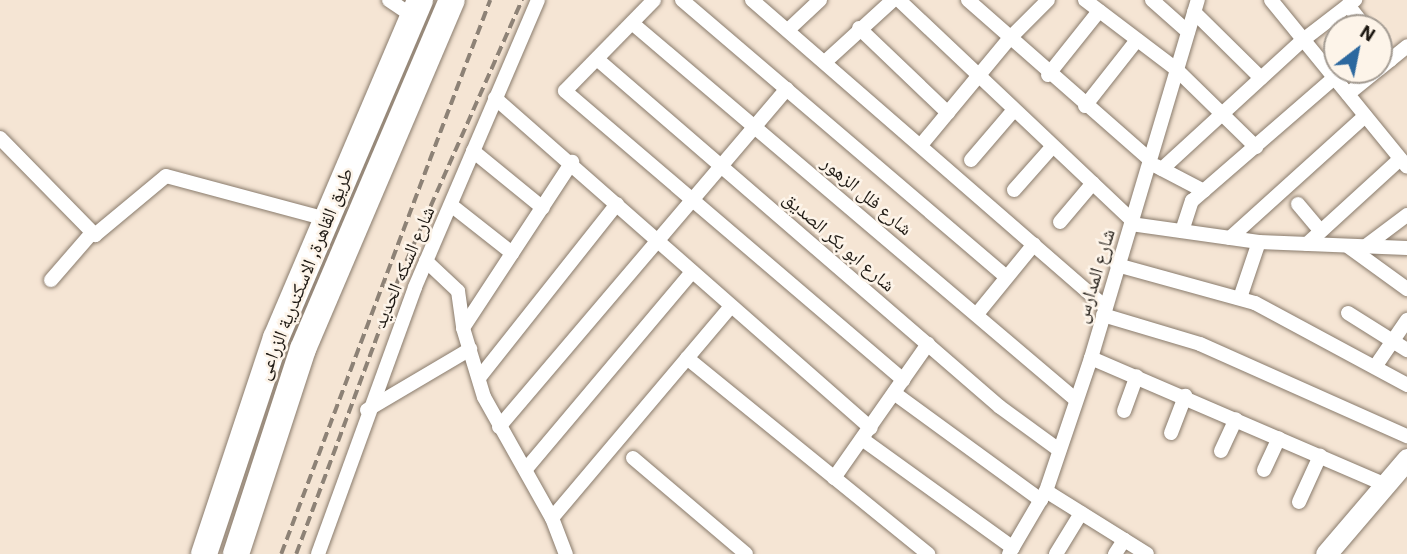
<!DOCTYPE html>
<meta charset="utf-8">
<style>
body{margin:0}
#map{position:relative;width:1407px;height:554px;overflow:hidden;background:#f5e5d4;font-family:"IBM Plex Sans","Noto Naskh Arabic",sans-serif}
div>[style]{position:absolute}
[style*='--x']{left:calc(var(--x)*1px);top:calc(var(--y)*1px);width:calc(var(--w)*1px);rotate:calc(var(--a)*1deg)}
.roads{filter:drop-shadow(0 0 2px #897b6c) drop-shadow(0 0 2px #897b6c)}
.street>*{height:14px;margin:-7px;padding:0 7px;transform-origin:7px;border-radius:7px;background:#fff}
.secondary>*{height:21px;margin:-10.5px;padding:0 10.5px;transform-origin:10.5px;border-radius:10.5px;background:#fff}
.highway>*{height:26px;margin:-13px;padding:0 13px;transform-origin:13px;border-radius:13px;background:#fff}
.rail>*{height:3.5px;margin-top:-1.75px;transform-origin:0;background:repeating-linear-gradient(90deg,#8d8276 0 10px,transparent 0 15px)}
span{translate:-50% -50%;white-space:nowrap;text-align:center;line-height:1.15;-webkit-text-stroke:5px #fdf4e9;paint-order:stroke}
.street-label{font-size:19px;color:#1e1913}
.north{position:absolute;left:1323px;top:14px;width:70px;height:70px;box-sizing:border-box;background:#fdf4e9;border:2px solid #a49c93;border-radius:50%;rotate:32deg;font-size:19px;font-weight:700;line-height:28px;text-align:center;color:#1e1913}
.north::after{content:'';display:block;margin:auto;width:24px;height:32px;background:#2c689f;clip-path:polygon(50% 0,100% 100%,50% 72%,0 100%)}
</style>
<div id="map">
<div class="roads">
<div class="street">
<i style="--x:389;--y:0;--w:30;--a:34"></i>
<i style="--x:654;--y:0;--w:127;--a:134.4"></i>
<i style="--x:565;--y:91;--w:445;--a:40.5"></i>
<i style="--x:682;--y:0;--w:426;--a:40.5"></i>
<i style="--x:752;--y:0;--w:468;--a:41"></i>
<i style="--x:899;--y:0;--w:320;--a:43.4"></i>
<i style="--x:968;--y:0;--w:241;--a:41.3"></i>
<i style="--x:1085;--y:0;--w:114;--a:37.2"></i>
<i style="--x:1176;--y:69;--w:112;--a:44.3"></i>
<i style="--x:1152;--y:0;--w:48;--a:41.6"></i>
<i style="--x:1271;--y:0;--w:215;--a:50.8"></i>
<i style="--x:1348;--y:5;--w:29;--a:52"></i>
<i style="--x:1194;--y:12;--w:94;--a:44.6"></i>
<i style="--x:632;--y:23;--w:582;--a:40.33"></i>
<i style="--x:859;--y:28;--w:123;--a:43.7"></i>
<i style="--x:788;--y:30;--w:44;--a:-43.2"></i>
<i style="--x:1379;--y:46;--w:18;--a:52"></i>
<i style="--x:597;--y:59;--w:532;--a:40.81"></i>
<i style="--x:1000;--y:407;--w:73;--a:36.1"></i>
<i style="--x:825;--y:62;--w:92;--a:-42.4"></i>
<i style="--x:1379;--y:69;--w:36;--a:-39"></i>
<i style="--x:1048;--y:75;--w:82;--a:-51.4"></i>
<i style="--x:1348;--y:94;--w:38;--a:-39"></i>
<i style="--x:495;--y:98;--w:500;--a:41.3"></i>
<i style="--x:1085;--y:106;--w:84;--a:-51.8"></i>
<i style="--x:0;--y:138;--w:136;--a:45.6"></i>
<i style="--x:95;--y:235;--w:92;--a:-39.7"></i>
<i style="--x:166;--y:176;--w:166;--a:15"></i>
<i style="--x:921;--y:145;--w:138;--a:-50.3"></i>
<i style="--x:1009;--y:39;--w:55;--a:-45"></i>
<i style="--x:473;--y:151;--w:90;--a:39.2"></i>
<i style="--x:971;--y:160;--w:65;--a:-49.4"></i>
<i style="--x:1156;--y:166;--w:54;--a:27.5"></i>
<i style="--x:1162;--y:169;--w:191;--a:-42.5"></i>
<i style="--x:1303;--y:40;--w:66;--a:-37.6"></i>
<i style="--x:1014;--y:190;--w:57;--a:-48.5"></i>
<i style="--x:1298;--y:204;--w:35;--a:50"></i>
<i style="--x:451;--y:205;--w:78;--a:38.2"></i>
<i style="--x:1060;--y:222;--w:51;--a:-49.8"></i>
<i style="--x:1131;--y:224;--w:129;--a:8"></i>
<i style="--x:1259;--y:242;--w:148;--a:2.3"></i>
<i style="--x:1182;--y:231;--w:32;--a:-72"></i>
<i style="--x:1192;--y:201;--w:188;--a:-40.9"></i>
<i style="--x:1230;--y:238;--w:182;--a:-42.1"></i>
<i style="--x:1307;--y:244;--w:126;--a:-42.4"></i>
<i style="--x:1349;--y:247;--w:72;--a:35.9"></i>
<i style="--x:1363;--y:248;--w:55;--a:-36.9"></i>
<i style="--x:426;--y:261;--w:44;--a:43.2"></i>
<i style="--x:458;--y:291;--w:37;--a:82"></i>
<i style="--x:463;--y:328;--w:72;--a:73.1"></i>
<i style="--x:484;--y:397;--w:139;--a:60.7"></i>
<i style="--x:552;--y:518;--w:39;--a:69"></i>
<i style="--x:1117;--y:265;--w:143;--a:15.4"></i>
<i style="--x:1255;--y:303;--w:173;--a:28.3"></i>
<i style="--x:51;--y:280;--w:61;--a:-49"></i>
<i style="--x:1240;--y:298;--w:59;--a:-71.3"></i>
<i style="--x:1348;--y:313;--w:70;--a:32.1"></i>
<i style="--x:977;--y:314;--w:90;--a:-50.8"></i>
<i style="--x:1103;--y:315;--w:101;--a:16.6"></i>
<i style="--x:1200;--y:344;--w:227;--a:24"></i>
<i style="--x:463;--y:328;--w:199;--a:-56.7"></i>
<i style="--x:687;--y:358;--w:311;--a:39.1"></i>
<i style="--x:1091;--y:358;--w:321;--a:23.3"></i>
<i style="--x:1375;--y:367;--w:57;--a:-55.8"></i>
<i style="--x:479;--y:378;--w:222;--a:-51.6"></i>
<i style="--x:894;--y:393;--w:182;--a:36.1"></i>
<i style="--x:367;--y:410;--w:120;--a:-30.6"></i>
<i style="--x:1124;--y:411;--w:37;--a:-70"></i>
<i style="--x:499;--y:427;--w:444;--a:-49.6"></i>
<i style="--x:1171;--y:433;--w:40;--a:-69"></i>
<i style="--x:862;--y:439;--w:186;--a:35.8"></i>
<i style="--x:1221;--y:451;--w:35;--a:-65"></i>
<i style="--x:633;--y:458;--w:148;--a:40.3"></i>
<i style="--x:526;--y:469;--w:258;--a:-49.9"></i>
<i style="--x:1264;--y:470;--w:35;--a:-65"></i>
<i style="--x:834;--y:478;--w:164;--a:-55"></i>
<i style="--x:1046;--y:491;--w:119;--a:32"></i>
<i style="--x:1299;--y:502;--w:51;--a:-65.5"></i>
<i style="--x:552;--y:518;--w:276;--a:-49.8"></i>
<i style="--x:318;--y:554;--w:284;--a:-70"></i>
<i style="--x:415;--y:287;--w:312;--a:-66.8"></i>
<i style="--x:1009;--y:554;--w:73;--a:-59.6"></i>
<i style="--x:1046;--y:491;--w:140;--a:-71.3"></i>
<i style="--x:1091;--y:358;--w:374;--a:-73.4"></i>
<i style="--x:1056;--y:554;--w:48;--a:-58.6"></i>
<i style="--x:1115;--y:554;--w:17;--a:-57"></i>
</div>
<div class="secondary">
<i style="--x:1326;--y:554;--w:125;--a:-49.5"></i>
</div>
<div class="highway">
<i style="--x:204;--y:554;--w:228;--a:-71.6"></i>
<i style="--x:276;--y:338;--w:367;--a:-66.9"></i>
<i style="--x:236;--y:554;--w:216;--a:-71.9"></i>
<i style="--x:303;--y:349;--w:379;--a:-66.9"></i>
</div>
</div>
<div class="rail">
<i style="--x:281;--y:554;--w:592;--a:-69.33"></i>
<i style="--x:296;--y:554;--w:298;--a:-69.6"></i>
<i style="--x:400;--y:275;--w:301;--a:-66.1"></i>
</div>
<div class="street-label">
<span style="left:867px;top:196px;rotate:40deg">شارع فلل الزهور</span>
<span style="left:839px;top:242px;rotate:41deg">شارع ابو بكر الصديق</span>
<span style="left:404px;top:267px;rotate:-67deg">شارع السكه الحديد</span>
<span style="left:305px;top:274px;rotate:-68deg">طريق القاهرة, الاسكندرية الزراعى</span>
<span style="left:1095px;top:276px;rotate:-73deg">شارع المدارس</span>
</div>
<div class="north">N</div>
</div>
